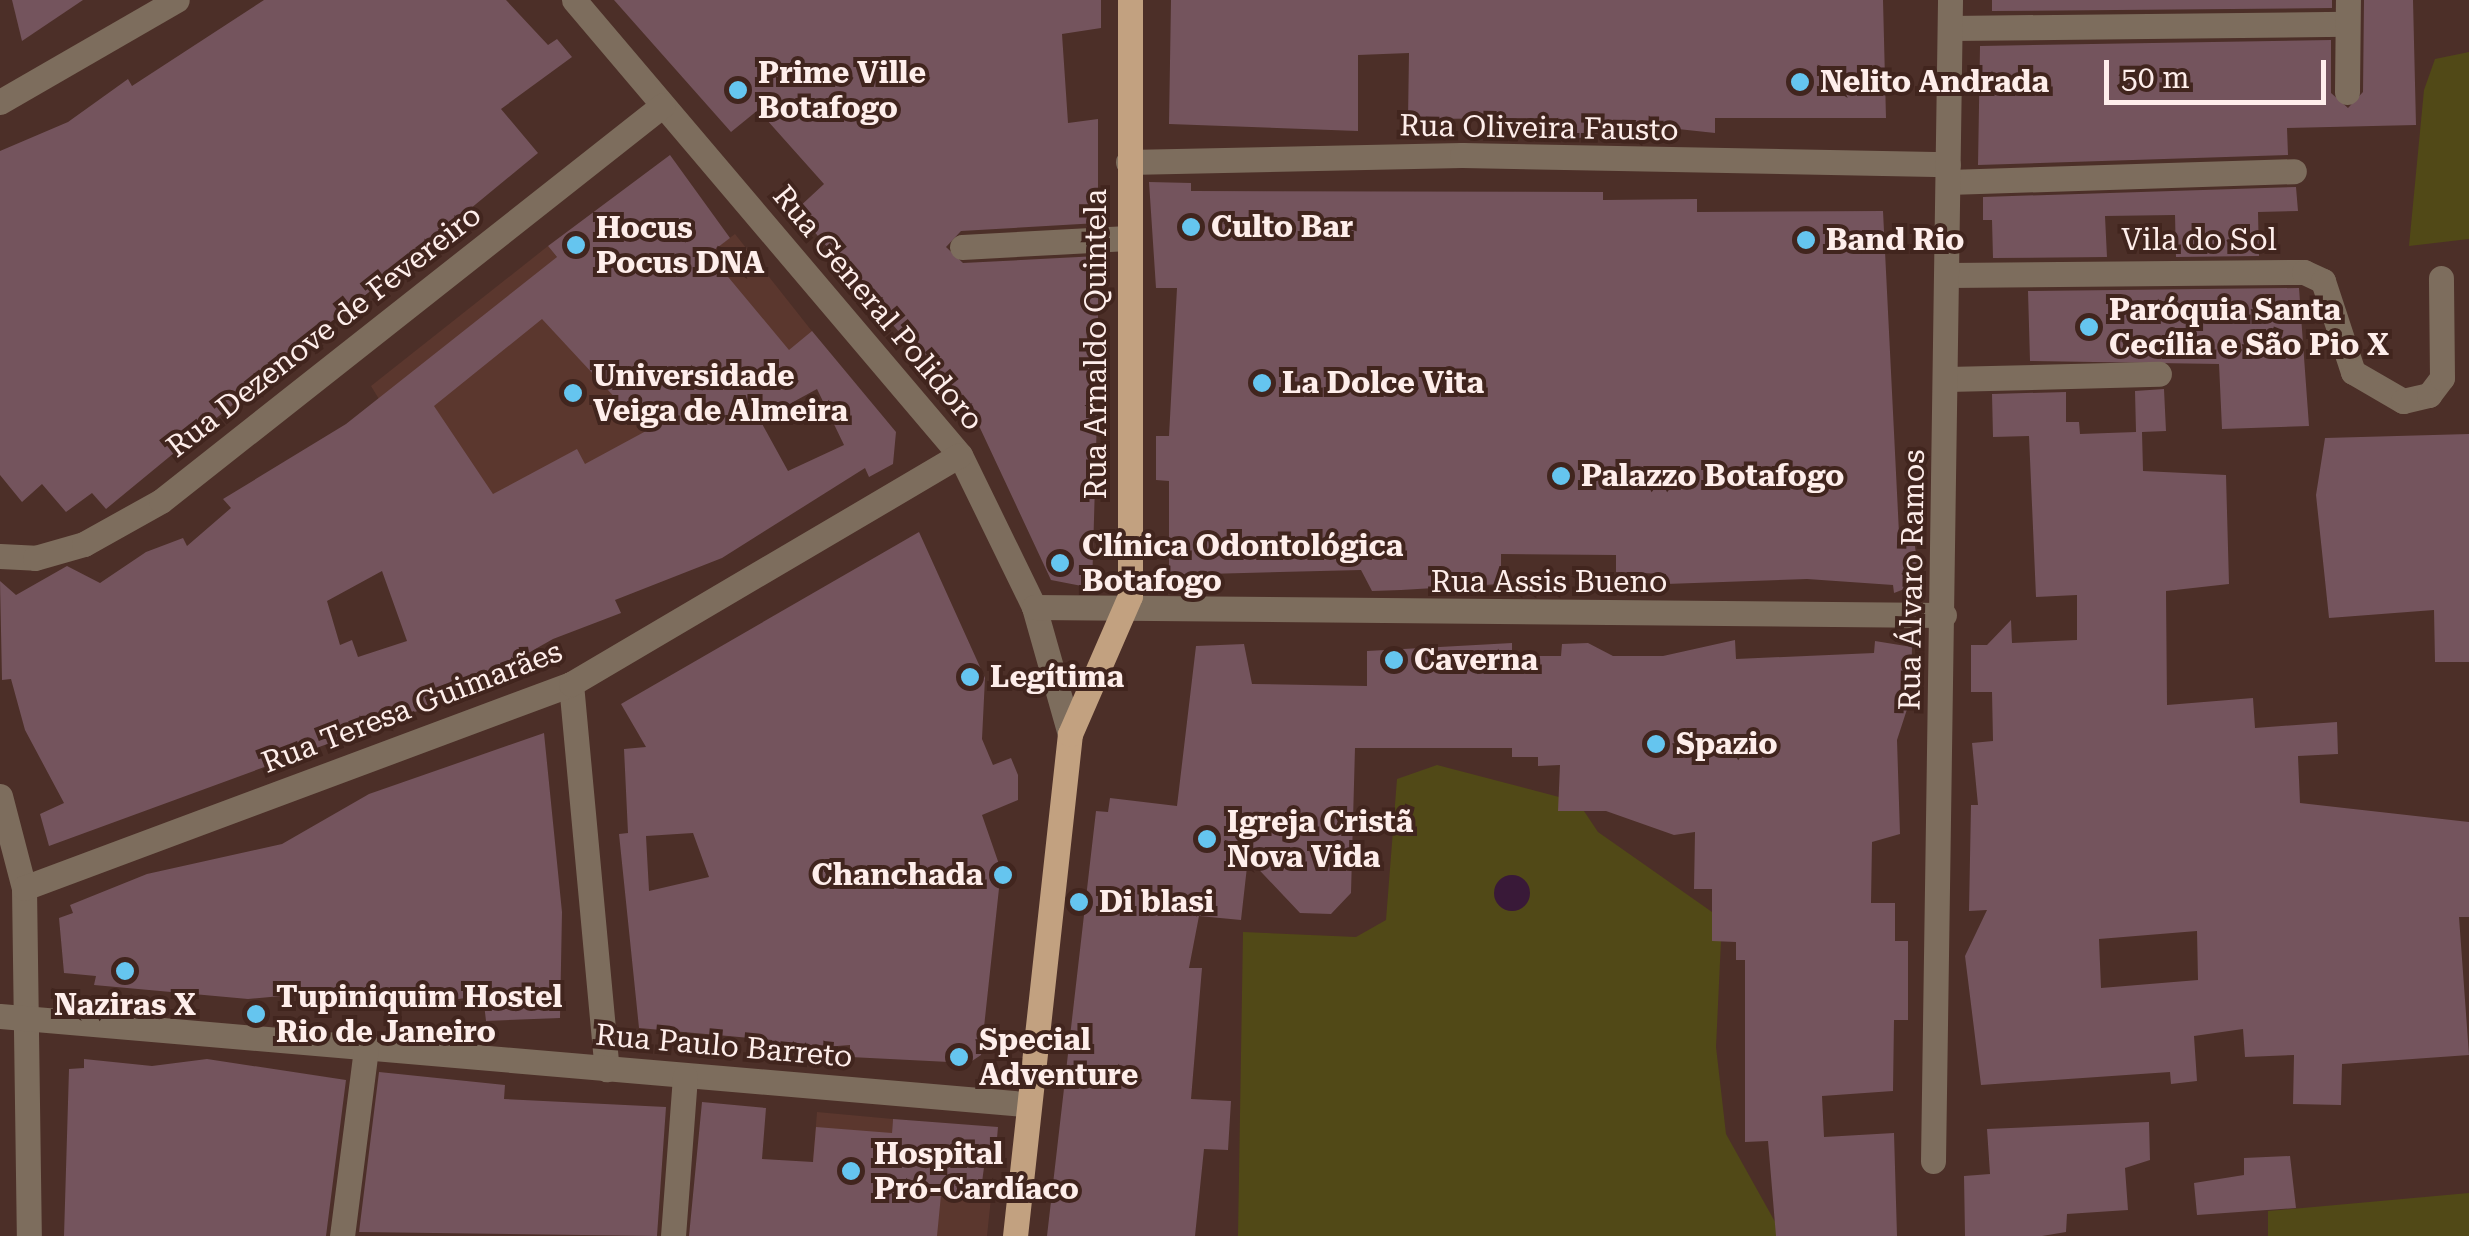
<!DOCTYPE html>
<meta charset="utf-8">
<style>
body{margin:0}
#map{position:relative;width:2469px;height:1236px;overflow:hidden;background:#4c2f28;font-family:"Roboto Serif",serif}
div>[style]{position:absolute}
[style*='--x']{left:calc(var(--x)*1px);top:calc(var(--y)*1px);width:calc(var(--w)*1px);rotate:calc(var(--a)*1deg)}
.built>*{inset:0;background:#5b372e}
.green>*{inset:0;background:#514917}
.water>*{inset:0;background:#391938}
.round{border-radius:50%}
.building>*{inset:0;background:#74545d}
.minor>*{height:25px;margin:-12.5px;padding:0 12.5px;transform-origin:12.5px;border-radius:12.5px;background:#7d6d5d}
.major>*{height:25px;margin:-12.5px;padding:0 12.5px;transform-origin:12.5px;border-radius:12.5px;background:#c2a180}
.dots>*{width:28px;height:28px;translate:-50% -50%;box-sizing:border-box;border:5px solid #41251e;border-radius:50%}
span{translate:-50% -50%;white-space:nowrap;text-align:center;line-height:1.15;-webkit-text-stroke:8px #41251e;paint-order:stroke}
.poi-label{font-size:30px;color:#feeeeb;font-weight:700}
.left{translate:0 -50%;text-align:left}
.right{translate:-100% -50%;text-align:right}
.street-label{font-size:30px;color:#feeeeb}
.scale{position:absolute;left:2104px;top:60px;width:222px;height:45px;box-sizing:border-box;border:5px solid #feeeeb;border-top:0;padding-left:12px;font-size:30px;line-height:35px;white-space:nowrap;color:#feeeeb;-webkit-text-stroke:8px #41251e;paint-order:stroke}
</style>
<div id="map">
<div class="built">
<i style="clip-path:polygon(735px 234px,834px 359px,473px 554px,371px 386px,548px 246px,612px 326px)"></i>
<i style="clip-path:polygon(817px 1112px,893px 1119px,888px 1192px,991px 1198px,987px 1236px,807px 1236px)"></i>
</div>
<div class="green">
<i style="clip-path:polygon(2469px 52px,2469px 239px,2409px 246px,2424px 90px,2435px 59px)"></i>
<i style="clip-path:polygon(1437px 765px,1578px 802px,1598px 832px,1722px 919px,1716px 1047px,1726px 1134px,1783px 1236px,1238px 1236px,1243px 932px,1356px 937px,1386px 920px,1397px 779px)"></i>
<i style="clip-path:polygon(2469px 1193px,2469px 1236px,2268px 1236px,2268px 1211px)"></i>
</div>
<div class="water">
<i class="round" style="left:1494px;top:875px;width:36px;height:36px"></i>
</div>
<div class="building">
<i style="clip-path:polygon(12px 0,83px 0,22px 41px)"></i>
<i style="clip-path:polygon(264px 0,506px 0,548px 45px,557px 39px,572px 57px,501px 109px,538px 153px,106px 509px,92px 493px,66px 512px,42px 484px,22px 502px,0 475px,0 151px,68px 122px,128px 79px,132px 86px)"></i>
<i style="clip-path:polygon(614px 0,1101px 0,1101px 28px,1062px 34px,1068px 123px,1098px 119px,1098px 223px,961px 231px,946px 247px,963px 263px,1098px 256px,1098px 326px,1086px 327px,1091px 382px,1098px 381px,1092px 588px,1051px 580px,980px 428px,796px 210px,824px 184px,758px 110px,731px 132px)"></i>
<i style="clip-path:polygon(1171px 0,1883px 0,1886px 118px,1715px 118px,1715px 133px,1613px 122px,1613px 133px,1558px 141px,1557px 118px,1408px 119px,1409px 53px,1358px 55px,1358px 131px,1169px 124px)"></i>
<i style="clip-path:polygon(1992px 0,2332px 0,2332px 8px,1992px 11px)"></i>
<i style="clip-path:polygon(2364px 0,2413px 0,2416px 125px,2287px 128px,2288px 155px,1978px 165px,1980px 46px,2331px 40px,2331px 93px,2348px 108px,2363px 92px)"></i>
<i style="clip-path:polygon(evenodd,670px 155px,730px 238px,709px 254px,789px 350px,812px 331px,896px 432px,893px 464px,869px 477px,865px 468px,722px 558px,615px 600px,621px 613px,553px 639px,488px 676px,491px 684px,49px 846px,40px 814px,64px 803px,25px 730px,11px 679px,2px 680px,0 581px,16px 595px,67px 566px,100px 583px,146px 552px,183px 538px,187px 546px,231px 508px,223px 499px,346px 424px,557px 257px,548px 246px,670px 155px,542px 319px,646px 431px,585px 464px,577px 449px,493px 494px,434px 406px,542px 319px,670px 155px,817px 389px,844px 445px,788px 471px,760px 420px,817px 389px,670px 155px,382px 571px,407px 641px,358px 657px,352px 640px,340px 645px,327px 601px,382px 571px)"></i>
<i style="clip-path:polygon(1149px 182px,1191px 183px,1191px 191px,1603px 192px,1603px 200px,1697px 199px,1697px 212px,1883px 211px,1899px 533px,1913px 532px,1920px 583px,1894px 593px,1893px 585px,1807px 579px,1666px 584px,1666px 574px,1616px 572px,1616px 555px,1501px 554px,1501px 584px,1401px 590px,1372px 591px,1361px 570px,1169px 575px,1169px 481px,1156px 480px,1156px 436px,1169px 436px,1177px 288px,1156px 288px)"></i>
<i style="clip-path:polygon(2296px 187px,2298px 211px,2258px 212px,2259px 256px,2176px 257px,2175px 215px,2105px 216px,2107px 257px,1993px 258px,1992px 220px,1983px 220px,1983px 197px)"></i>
<i style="clip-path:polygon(2299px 288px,2309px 426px,2222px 429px,2219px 364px,2030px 361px,2028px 291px)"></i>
<i style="clip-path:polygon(evenodd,2164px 389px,2166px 431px,2142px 432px,2143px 471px,2226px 475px,2229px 584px,2166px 591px,2167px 705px,2253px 698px,2255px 728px,2337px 722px,2338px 754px,2298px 756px,2300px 803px,2469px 822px,2469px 917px,2459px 917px,2469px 1055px,2342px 1064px,2341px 1105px,2293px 1104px,2294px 1055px,2245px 1057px,2243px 1029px,2194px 1036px,2197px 1081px,2171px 1084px,2170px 1072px,1981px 1085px,1965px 956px,1987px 910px,1969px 911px,1971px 805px,1978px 805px,1972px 743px,1993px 741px,1992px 692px,1971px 692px,1971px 645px,1987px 645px,2011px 620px,2012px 643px,2077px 640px,2077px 595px,2036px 597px,2029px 436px,1993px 437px,1992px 394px,2066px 392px,2066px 422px,2079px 422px,2080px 434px,2136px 432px,2135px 391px,2164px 389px,2197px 931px,2198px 980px,2101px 988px,2099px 939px,2197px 931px)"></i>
<i style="clip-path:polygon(2469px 434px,2469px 662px,2435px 662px,2434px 610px,2329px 618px,2316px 495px,2325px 438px)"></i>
<i style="clip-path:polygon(evenodd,919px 532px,985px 678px,982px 739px,993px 765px,1011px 758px,1018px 775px,1018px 800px,982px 815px,1001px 870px,981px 1055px,969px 1063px,850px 1057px,850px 1045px,774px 1051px,772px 1040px,639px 1028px,619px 834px,628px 833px,624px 749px,646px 747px,621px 704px,919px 532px,693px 833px,709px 877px,649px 891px,646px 836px,693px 833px)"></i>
<i style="clip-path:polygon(1735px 640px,1736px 659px,1874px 653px,1875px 641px,1912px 647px,1911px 697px,1897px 740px,1900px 834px,1872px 842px,1871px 903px,1895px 903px,1895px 941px,1908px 941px,1908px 1020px,1894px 1020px,1893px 1091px,1822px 1096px,1824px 1137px,1894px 1133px,1897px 1236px,1776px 1236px,1768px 1141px,1745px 1142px,1745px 960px,1736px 960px,1736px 942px,1712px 941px,1712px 889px,1694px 889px,1695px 832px,1674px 835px,1606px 811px,1558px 811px,1560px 765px,1538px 766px,1538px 757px,1512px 757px,1512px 748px,1355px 748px,1351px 893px,1331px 914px,1300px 913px,1248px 858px,1241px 920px,1199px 916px,1189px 968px,1202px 968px,1191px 1099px,1231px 1101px,1228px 1150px,1204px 1149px,1195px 1236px,1047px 1236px,1096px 811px,1108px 812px,1110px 798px,1177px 806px,1196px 646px,1244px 644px,1252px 684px,1367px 686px,1367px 651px,1512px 643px,1512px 656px,1561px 656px,1562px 644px,1588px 643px,1613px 656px,1663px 656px)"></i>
<i style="clip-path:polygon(544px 733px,562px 912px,560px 1018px,486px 1021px,483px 995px,386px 1011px,384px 1000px,350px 1005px,336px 991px,248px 999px,94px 985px,96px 976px,64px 973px,59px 918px,73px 913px,70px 905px,147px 874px,282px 844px,369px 794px)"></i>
<i style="clip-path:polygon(84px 1059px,152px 1066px,207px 1059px,346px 1080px,326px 1236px,64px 1236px,69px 1069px,84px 1068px)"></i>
<i style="clip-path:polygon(379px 1072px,505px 1085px,504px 1099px,666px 1107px,657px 1236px,359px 1232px)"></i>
<i style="clip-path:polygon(702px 1102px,766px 1108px,762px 1159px,813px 1162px,816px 1127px,892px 1133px,893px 1119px,998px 1127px,995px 1161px,985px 1160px,980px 1197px,941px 1195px,937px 1236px,689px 1236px)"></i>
<i style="clip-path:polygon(2149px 1122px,2150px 1160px,2125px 1168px,2128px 1210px,2067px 1214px,2066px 1232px,2042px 1236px,1965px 1236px,1964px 1176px,1990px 1174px,1987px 1129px)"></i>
<i style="clip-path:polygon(2290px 1156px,2296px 1208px,2197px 1215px,2194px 1183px,2244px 1175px,2244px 1158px)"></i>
</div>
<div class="minor">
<i style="--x:574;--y:0;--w:597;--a:49.69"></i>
<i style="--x:960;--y:455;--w:169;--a:64"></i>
<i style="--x:1034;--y:607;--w:132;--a:74.2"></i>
<i style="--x:1950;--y:28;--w:397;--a:-0.6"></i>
<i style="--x:2347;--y:92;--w:92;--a:-89.4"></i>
<i style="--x:0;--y:102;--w:204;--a:-30"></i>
<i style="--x:1128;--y:162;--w:334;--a:-1.2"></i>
<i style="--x:1462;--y:155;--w:486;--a:1.1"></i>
<i style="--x:1948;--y:182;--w:346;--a:-1.8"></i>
<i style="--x:962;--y:247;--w:166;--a:-3.1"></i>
<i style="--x:1948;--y:275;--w:356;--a:-0.5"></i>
<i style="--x:2304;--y:272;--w:21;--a:25"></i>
<i style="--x:2323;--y:281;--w:96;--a:71.8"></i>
<i style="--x:2353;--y:372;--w:58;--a:30.1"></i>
<i style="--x:2403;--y:401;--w:27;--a:-13"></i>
<i style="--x:2429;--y:395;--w:21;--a:-53"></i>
<i style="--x:2442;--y:378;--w:100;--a:-90.6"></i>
<i style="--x:1947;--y:379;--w:212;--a:-1.4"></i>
<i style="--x:0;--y:556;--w:35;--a:3"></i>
<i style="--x:35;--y:558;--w:51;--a:-15.9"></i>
<i style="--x:84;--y:544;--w:88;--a:-29.2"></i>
<i style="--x:161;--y:501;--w:639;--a:-38.27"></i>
<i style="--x:1034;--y:607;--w:910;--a:0.5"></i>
<i style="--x:571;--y:684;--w:387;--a:84.7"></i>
<i style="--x:0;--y:796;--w:95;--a:75.4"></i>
<i style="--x:24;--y:888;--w:348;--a:89.2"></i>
<i style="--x:24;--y:888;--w:584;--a:-20.45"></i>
<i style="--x:571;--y:684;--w:451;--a:-30.5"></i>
<i style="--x:0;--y:1016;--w:1029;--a:4.91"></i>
<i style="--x:1933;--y:1161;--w:1161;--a:-89.16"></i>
<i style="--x:342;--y:1236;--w:189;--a:-82.7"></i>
<i style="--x:673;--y:1236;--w:160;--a:-85.7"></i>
</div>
<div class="major">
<i style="--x:1015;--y:1236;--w:505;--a:-83.75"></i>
<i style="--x:1070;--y:734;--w:150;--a:-66.5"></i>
<i style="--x:1130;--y:596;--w:596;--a:-90"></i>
</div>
<div class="dots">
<i style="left:1800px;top:82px;background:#65c5ef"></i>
<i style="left:738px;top:90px;background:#65c5ef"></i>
<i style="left:1191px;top:227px;background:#65c5ef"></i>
<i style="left:1806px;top:240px;background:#65c5ef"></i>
<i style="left:576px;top:245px;background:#65c5ef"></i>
<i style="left:2089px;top:327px;background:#65c5ef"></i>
<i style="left:1262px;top:383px;background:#65c5ef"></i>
<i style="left:573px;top:393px;background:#65c5ef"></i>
<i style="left:1561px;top:476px;background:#65c5ef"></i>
<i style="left:1060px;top:563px;background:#65c5ef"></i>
<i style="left:1394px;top:660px;background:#65c5ef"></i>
<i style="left:970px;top:677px;background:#65c5ef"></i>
<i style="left:1656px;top:744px;background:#65c5ef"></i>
<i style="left:1207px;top:839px;background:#65c5ef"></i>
<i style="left:1003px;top:875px;background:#65c5ef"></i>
<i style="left:1079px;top:902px;background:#65c5ef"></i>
<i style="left:125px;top:971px;background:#65c5ef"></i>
<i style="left:256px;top:1014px;background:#65c5ef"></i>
<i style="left:959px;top:1057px;background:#65c5ef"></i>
<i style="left:851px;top:1171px;background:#65c5ef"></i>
</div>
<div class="poi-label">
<span class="left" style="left:758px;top:90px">Prime Ville<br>Botafogo</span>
<span class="left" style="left:1820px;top:82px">Nelito Andrada</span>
<span class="left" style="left:1211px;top:227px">Culto Bar</span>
<span class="left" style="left:596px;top:245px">Hocus<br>Pocus DNA</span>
<span class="left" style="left:1826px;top:240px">Band Rio</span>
<span class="left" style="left:2109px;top:327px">Paróquia Santa<br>Cecília e São Pio X</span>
<span class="left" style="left:593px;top:393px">Universidade<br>Veiga de Almeira</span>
<span class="left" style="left:1282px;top:383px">La Dolce Vita</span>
<span class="left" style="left:1581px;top:476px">Palazzo Botafogo</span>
<span class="left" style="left:1082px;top:563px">Clínica Odontológica<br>Botafogo</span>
<span class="left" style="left:1414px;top:660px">Caverna</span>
<span class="left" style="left:990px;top:677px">Legítima</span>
<span class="left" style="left:1676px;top:744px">Spazio</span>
<span class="left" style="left:1227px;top:839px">Igreja Cristã<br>Nova Vida</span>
<span class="right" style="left:983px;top:875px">Chanchada</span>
<span class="left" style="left:1099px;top:902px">Di blasi</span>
<span class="left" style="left:276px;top:1014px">Tupiniquim Hostel<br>Rio de Janeiro</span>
<span style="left:125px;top:1005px">Naziras X</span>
<span class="left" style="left:979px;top:1057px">Special<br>Adventure</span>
<span class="left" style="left:874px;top:1171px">Hospital<br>Pró-Cardíaco</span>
</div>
<div class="street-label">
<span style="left:1539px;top:128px;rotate:1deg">Rua Oliveira Fausto</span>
<span style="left:2199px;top:240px">Vila do Sol</span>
<span style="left:878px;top:308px;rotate:50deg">Rua General Polidoro</span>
<span style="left:324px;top:331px;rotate:-38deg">Rua Dezenove de Fevereiro</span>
<span style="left:1096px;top:344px;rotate:-90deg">Rua Arnaldo Quintela</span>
<span style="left:1912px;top:580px;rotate:-89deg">Rua Álvaro Ramos</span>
<span style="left:1549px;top:582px">Rua Assis Bueno</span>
<span style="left:412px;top:707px;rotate:-21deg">Rua Teresa Guimarães</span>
<span style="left:724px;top:1046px;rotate:5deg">Rua Paulo Barreto</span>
</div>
<div class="scale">50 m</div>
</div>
